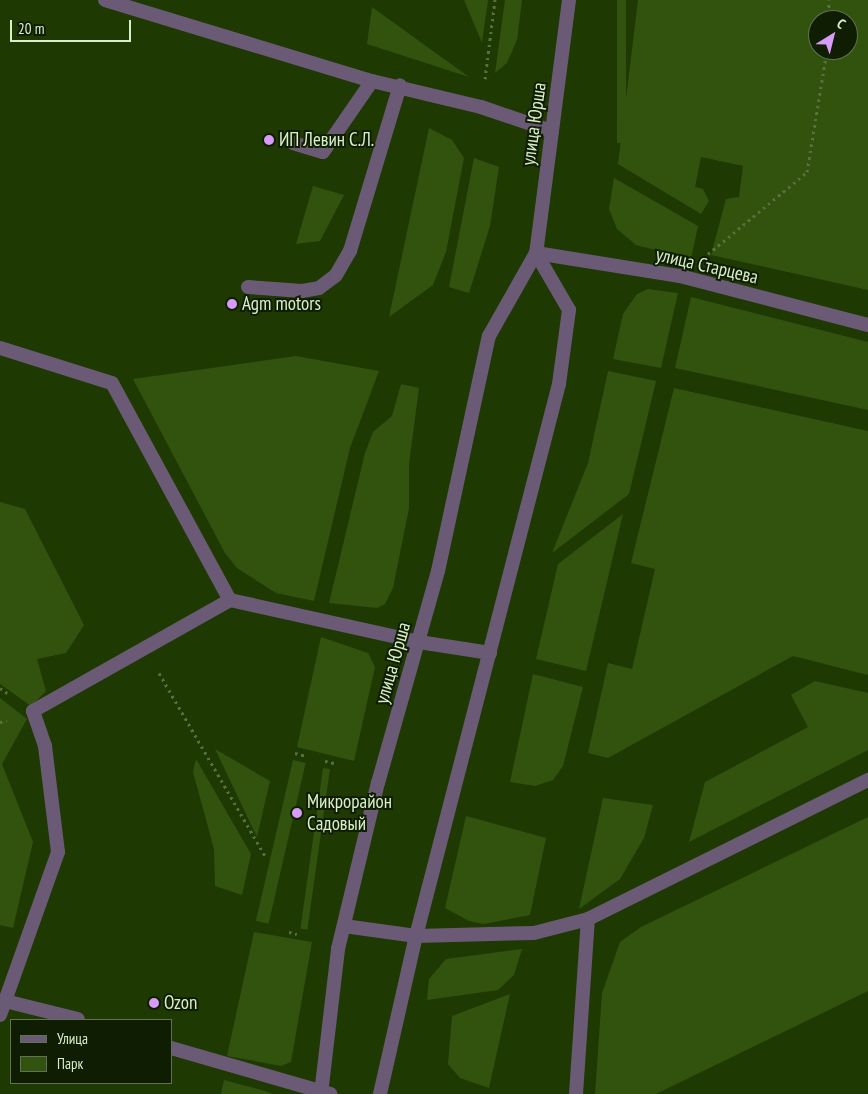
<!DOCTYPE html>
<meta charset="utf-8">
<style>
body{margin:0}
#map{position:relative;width:868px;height:1094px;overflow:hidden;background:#1f3903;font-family:"PT Sans Narrow",sans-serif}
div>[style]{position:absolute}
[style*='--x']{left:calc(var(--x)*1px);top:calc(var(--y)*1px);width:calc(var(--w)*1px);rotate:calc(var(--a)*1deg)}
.green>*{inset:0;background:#31530e;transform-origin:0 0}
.path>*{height:3px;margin-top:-1.5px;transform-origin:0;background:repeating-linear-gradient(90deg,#587140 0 2.5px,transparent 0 6.5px)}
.service>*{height:14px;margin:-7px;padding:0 7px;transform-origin:7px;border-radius:7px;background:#6b5a75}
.minor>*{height:14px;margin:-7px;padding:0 7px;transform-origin:7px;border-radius:7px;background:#6b5a75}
.tertiary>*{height:14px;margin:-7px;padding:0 7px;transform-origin:7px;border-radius:7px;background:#6b5a75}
.dots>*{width:14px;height:14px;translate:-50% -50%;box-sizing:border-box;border:2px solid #0f1e03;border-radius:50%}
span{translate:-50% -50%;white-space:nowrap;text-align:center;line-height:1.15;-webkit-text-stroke:4px #0f1e03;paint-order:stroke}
.street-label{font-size:19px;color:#d9efcb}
.poi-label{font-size:19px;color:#d9efcb}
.left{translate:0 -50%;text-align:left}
.legend{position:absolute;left:10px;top:1019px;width:162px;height:65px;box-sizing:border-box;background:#0f1e03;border:1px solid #607253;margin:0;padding:6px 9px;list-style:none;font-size:15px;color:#d9efcb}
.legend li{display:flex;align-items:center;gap:10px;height:25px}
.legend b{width:25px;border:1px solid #607253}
.north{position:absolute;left:808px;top:10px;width:50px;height:50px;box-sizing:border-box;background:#0f1e03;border:1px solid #607253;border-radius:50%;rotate:36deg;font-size:14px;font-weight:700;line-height:20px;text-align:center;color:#d9efcb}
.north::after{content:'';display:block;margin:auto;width:18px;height:22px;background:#d79bf9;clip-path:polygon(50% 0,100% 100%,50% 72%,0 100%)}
.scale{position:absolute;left:10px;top:20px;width:121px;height:22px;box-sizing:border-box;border:2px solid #d9efcb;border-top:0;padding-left:6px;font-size:15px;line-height:18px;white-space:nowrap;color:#d9efcb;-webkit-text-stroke:4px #0f1e03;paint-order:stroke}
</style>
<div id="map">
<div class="green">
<i style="clip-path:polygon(464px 0,488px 0,482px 43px)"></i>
<i style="clip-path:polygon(505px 0,522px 0,517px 40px,507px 63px,495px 73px)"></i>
<i style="left:617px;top:0;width:9px;height:143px"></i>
<i style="clip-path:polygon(evenodd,638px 0,868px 0,868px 290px,711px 255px,726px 199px,739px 197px,743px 166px,701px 157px,695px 187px,703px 189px,709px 201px,701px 214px,618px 164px,638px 0,818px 20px,848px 20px,848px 50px,818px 50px,818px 20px)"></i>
<i style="clip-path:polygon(372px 7px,469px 77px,367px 44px)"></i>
<i style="clip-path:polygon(429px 128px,452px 140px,464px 158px,446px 252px,433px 285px,389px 317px)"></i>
<i style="clip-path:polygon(474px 158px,499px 167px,490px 226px,469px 293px,449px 287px)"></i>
<i style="clip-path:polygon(614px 178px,698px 226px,691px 259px,636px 245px,617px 229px,609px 209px)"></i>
<i style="clip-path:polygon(313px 186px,344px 195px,320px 241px,296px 244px)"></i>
<i style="clip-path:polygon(648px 289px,678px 293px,661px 368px,613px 359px,623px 314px,637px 294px)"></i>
<i style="clip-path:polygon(691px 297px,868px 342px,868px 410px,675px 368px)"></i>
<i style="clip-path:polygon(296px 356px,379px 371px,350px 448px,314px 601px,276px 593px,237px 568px,225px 553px,133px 379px)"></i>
<i style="clip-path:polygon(608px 371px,656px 381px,629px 494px,552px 553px,588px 463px)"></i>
<i style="clip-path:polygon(401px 384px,419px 388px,409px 464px,409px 508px,393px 588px,385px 604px,377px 608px,329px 603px,365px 453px,373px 432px,392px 416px)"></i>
<i style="clip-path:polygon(674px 388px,868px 431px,868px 675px,793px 656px,608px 758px,588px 753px,608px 663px,632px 669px,655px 569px,631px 563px)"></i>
<i style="clip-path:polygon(0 502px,25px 509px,84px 625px,66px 653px,37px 659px,46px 691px,31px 706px,0 684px)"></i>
<i style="clip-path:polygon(623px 514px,586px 671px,536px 659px,558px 564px)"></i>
<i style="clip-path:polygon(321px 637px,368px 653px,375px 667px,354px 761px,297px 747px)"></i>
<i style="clip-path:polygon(533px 674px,583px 687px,563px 766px,553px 780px,535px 786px,510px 782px)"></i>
<i style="clip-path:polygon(815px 681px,868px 693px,868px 750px,689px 842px,705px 782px,808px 727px,791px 695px)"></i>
<i style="clip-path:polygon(0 698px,27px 719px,2px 764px,33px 842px,13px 928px,0 925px)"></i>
<i style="clip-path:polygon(215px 749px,270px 781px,257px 837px)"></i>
<i style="clip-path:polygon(196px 759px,251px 854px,242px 895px,215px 886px,214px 849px,193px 772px)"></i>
<i style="left:293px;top:760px;width:13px;height:165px;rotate:13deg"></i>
<i style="left:323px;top:768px;width:7px;height:162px;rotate:8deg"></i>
<i style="clip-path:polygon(603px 798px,653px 805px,644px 838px,620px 879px,579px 909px)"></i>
<i style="clip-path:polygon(466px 816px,546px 838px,530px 915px,484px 924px,469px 921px,445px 908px)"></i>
<i style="clip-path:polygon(868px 817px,868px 991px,656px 1094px,595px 1094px,602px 993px,620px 942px,641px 927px)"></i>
<i style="clip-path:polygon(254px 932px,312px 942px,291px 1062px,281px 1066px,227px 1056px)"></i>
<i style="clip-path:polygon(522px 949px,514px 975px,498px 990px,427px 1000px,429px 979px,446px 959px)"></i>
<i style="clip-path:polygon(510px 994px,489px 1088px,460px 1078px,448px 1064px,452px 1016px)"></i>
<i style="clip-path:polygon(224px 1080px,262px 1090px,273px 1094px,221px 1094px)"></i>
</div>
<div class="path">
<i style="--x:828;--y:20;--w:20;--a:-87"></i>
<i style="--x:485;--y:79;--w:80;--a:-82.8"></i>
<i style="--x:708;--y:254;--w:129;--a:-39.6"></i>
<i style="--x:807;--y:172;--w:124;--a:-80.7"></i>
<i style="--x:159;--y:673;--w:211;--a:59.9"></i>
<i style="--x:0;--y:688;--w:12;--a:35"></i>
<i style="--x:0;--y:722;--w:7;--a:-16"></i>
<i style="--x:295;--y:753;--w:11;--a:15"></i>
<i style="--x:325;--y:761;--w:9;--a:13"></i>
<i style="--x:289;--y:932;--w:8;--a:14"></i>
</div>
<div class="service">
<i style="--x:105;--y:0;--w:279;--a:16.9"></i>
<i style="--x:372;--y:81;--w:112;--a:13.4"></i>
<i style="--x:481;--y:107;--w:75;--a:18.7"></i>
<i style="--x:293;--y:143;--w:31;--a:17"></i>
<i style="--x:323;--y:152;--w:86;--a:-55.4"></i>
<i style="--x:248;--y:287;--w:54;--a:4.2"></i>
<i style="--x:302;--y:291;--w:17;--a:-10"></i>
<i style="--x:319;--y:288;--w:21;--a:-37"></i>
<i style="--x:336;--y:275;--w:28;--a:-60"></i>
<i style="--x:350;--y:251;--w:173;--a:-73.2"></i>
<i style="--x:0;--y:348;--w:117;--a:17.4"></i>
<i style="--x:112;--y:383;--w:247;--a:61.5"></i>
<i style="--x:344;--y:926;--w:73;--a:7.9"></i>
<i style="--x:416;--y:936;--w:118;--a:-1.5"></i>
<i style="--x:534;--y:933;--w:56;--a:-14.5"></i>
<i style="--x:588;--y:919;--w:313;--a:-26.4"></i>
<i style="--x:5;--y:1001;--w:75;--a:13.9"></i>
<i style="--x:0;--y:1015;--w:173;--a:-70.4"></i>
<i style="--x:58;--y:852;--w:107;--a:-97"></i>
<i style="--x:45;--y:746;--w:37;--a:-109"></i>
<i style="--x:33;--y:711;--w:226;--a:-29.4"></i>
<i style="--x:230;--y:600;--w:194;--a:12.5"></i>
<i style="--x:419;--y:642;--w:72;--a:8.8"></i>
<i style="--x:171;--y:1048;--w:166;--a:16.1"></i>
<i style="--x:576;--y:1094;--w:175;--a:-86.1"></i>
</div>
<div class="minor">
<i style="--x:569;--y:0;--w:255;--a:97.4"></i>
<i style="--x:536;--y:253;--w:146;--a:9.1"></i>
<i style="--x:680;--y:276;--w:194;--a:14.6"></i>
</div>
<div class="tertiary">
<i style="--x:321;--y:1094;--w:146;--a:-83.3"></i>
<i style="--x:338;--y:949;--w:171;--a:-76.5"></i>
<i style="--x:378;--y:783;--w:220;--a:-74.2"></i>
<i style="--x:438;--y:571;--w:240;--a:-77.8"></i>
<i style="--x:489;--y:336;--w:95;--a:-60.5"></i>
<i style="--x:380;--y:1094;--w:162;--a:-77.2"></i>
<i style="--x:416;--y:936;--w:570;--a:-75.48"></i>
<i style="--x:559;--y:384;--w:75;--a:-82.3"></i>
<i style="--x:569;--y:310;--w:66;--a:-120.1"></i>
</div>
<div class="dots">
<i style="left:269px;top:140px;background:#d79bf9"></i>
<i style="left:232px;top:304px;background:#d79bf9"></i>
<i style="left:297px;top:813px;background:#d79bf9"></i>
<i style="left:154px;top:1003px;background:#d79bf9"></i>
</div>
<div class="street-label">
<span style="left:534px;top:124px;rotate:-82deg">улица Юрша</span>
<span style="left:707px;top:266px;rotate:13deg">улица Старцева</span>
<span style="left:393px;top:663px;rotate:-74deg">улица Юрша</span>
</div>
<div class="poi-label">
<span class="left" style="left:279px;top:140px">ИП Левин С.Л.</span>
<span class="left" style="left:242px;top:304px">Agm motors</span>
<span class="left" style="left:307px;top:813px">Микрорайон<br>Садовый</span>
<span class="left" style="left:164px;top:1003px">Ozon</span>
</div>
<ul class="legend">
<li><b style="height:6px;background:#6b5a75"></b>Улица</li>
<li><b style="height:14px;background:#31530e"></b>Парк</li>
</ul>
<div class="north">С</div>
<div class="scale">20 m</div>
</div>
